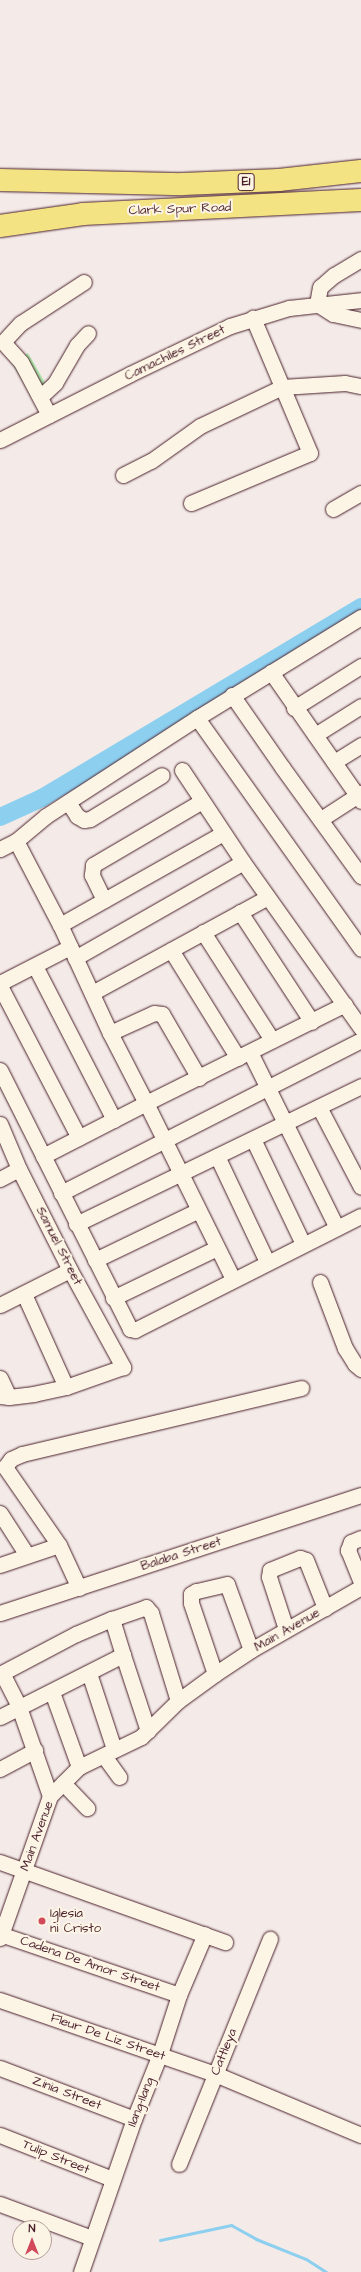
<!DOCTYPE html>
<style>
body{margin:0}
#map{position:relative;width:361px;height:2272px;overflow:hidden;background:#f4ebe8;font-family:"Architects Daughter",sans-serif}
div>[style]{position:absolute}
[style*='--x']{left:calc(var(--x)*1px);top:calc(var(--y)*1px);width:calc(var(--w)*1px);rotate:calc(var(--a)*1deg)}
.green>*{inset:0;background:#b0eaaf;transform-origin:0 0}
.stream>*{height:3px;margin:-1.5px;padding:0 1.5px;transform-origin:1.5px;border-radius:1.5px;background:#8dcfef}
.river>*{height:18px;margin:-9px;padding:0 9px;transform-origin:9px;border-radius:9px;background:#8dcfef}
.roads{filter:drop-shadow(0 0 1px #4a1f2b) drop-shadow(0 0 1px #4a1f2b)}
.minor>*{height:15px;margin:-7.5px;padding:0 7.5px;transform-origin:7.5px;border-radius:7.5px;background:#fcf5e5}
.highway>*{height:22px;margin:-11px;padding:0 11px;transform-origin:11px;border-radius:11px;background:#f4e382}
.dots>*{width:11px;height:11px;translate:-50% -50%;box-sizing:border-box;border:2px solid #fcf5e5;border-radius:50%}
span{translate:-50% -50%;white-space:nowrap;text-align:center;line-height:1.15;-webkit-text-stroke:4px #fcf5e5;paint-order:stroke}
.shield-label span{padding:1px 3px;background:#fcf5e5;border:1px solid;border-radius:3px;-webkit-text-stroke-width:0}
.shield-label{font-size:12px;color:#4a1f2b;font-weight:700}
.street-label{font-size:13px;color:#4a1f2b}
.poi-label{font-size:13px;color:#4a1f2b}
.left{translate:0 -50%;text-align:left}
.north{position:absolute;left:12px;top:2220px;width:40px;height:40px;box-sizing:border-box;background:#fcf5e5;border:1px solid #b59f9b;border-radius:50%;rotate:0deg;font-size:11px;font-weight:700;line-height:16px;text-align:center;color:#4a1f2b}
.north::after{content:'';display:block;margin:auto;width:14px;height:18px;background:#d1495b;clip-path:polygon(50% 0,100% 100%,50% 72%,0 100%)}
</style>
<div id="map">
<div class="green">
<i style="left:28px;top:353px;width:40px;height:19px;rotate:60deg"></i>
</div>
<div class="stream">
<i style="--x:160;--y:2240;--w:73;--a:-11.9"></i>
<i style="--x:231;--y:2225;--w:29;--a:29"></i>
<i style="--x:256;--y:2239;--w:54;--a:21.8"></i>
<i style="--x:306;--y:2259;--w:24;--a:33"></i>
</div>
<div class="river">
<i style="--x:0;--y:817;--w:46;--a:-24.3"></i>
<i style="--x:42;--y:798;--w:372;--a:-30.9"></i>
</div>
<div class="roads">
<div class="minor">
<i style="--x:361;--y:259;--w:31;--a:149"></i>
<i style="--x:334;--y:275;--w:18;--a:139"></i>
<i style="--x:320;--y:287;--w:17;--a:100"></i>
<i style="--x:317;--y:304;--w:19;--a:32"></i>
<i style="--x:333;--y:314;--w:29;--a:12"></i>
<i style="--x:40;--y:397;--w:21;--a:-43"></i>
<i style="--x:55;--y:383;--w:44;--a:-59.9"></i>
<i style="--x:77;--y:345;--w:16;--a:-47"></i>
<i style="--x:49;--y:415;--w:60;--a:-117.8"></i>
<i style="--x:21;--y:362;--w:27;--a:-132"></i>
<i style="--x:3;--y:342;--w:26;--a:-47"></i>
<i style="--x:21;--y:323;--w:75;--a:-33.1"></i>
<i style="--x:0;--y:440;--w:146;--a:-26.9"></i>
<i style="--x:130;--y:374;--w:111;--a:-25.6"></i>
<i style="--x:230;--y:326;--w:62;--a:-17"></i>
<i style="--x:289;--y:308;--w:72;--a:-6.3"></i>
<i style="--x:123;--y:475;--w:31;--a:-27"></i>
<i style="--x:151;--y:461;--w:60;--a:-35.5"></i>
<i style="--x:200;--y:426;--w:91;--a:-25.4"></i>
<i style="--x:282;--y:387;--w:63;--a:-3.6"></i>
<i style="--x:345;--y:383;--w:16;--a:11"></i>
<i style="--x:191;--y:503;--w:129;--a:-22.8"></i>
<i style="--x:310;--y:453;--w:147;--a:-112.9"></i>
<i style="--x:333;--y:509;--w:32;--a:-30"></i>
<i style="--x:361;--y:617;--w:193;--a:148.4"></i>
<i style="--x:197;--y:718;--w:283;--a:54.6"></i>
<i style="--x:271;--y:672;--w:157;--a:55.1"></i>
<i style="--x:232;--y:695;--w:88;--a:55.2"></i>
<i style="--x:282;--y:767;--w:135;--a:54.1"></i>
<i style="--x:294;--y:708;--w:79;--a:-32.1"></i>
<i style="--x:315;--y:735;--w:54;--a:-32.2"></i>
<i style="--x:334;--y:762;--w:32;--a:-32"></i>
<i style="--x:182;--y:770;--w:110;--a:56.5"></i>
<i style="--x:243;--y:862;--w:204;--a:54.6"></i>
<i style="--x:68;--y:802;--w:17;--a:57"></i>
<i style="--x:77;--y:816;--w:8;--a:30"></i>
<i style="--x:84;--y:820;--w:6;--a:-9"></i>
<i style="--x:90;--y:819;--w:84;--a:-31.4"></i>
<i style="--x:321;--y:819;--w:48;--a:-33"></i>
<i style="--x:0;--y:849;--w:18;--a:-27"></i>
<i style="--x:104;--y:900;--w:28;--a:-116"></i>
<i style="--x:92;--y:875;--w:10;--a:-84"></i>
<i style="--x:93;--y:865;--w:126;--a:-30.4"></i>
<i style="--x:240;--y:912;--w:131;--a:56.8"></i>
<i style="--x:60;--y:925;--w:187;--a:-29.4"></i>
<i style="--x:203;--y:932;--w:128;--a:57.4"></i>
<i style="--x:171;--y:950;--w:127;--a:58.2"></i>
<i style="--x:75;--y:958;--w:193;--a:-29.7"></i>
<i style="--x:35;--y:966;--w:173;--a:62.8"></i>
<i style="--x:0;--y:983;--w:79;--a:-27.2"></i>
<i style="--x:0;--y:986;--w:171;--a:62.5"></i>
<i style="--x:92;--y:993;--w:200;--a:-28.6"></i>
<i style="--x:110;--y:1033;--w:48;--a:-24.4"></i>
<i style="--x:154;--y:1013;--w:8;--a:7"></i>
<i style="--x:162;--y:1014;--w:74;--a:60"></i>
<i style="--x:250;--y:1052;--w:196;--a:63.7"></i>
<i style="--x:0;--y:1070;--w:290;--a:63.3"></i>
<i style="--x:130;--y:1329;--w:5;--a:11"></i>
<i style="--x:135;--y:1330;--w:253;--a:-26.8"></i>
<i style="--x:319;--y:1107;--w:90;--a:62.3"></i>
<i style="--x:0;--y:1124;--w:49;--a:67.1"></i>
<i style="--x:19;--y:1169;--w:113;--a:63.2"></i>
<i style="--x:70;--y:1270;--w:111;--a:61.3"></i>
<i style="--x:123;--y:1367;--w:60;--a:160.7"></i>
<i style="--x:66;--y:1387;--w:33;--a:168"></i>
<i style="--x:34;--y:1394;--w:25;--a:173"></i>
<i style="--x:9;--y:1397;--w:9;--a:-174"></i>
<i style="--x:253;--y:1139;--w:116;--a:64.5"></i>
<i style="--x:43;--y:1156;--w:116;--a:-27.2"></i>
<i style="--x:146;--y:1103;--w:79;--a:-117.2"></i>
<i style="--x:110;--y:1033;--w:119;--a:-114.8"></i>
<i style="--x:60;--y:925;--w:95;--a:-117.6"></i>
<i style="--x:16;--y:841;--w:39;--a:-40"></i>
<i style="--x:46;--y:816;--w:180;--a:-33"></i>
<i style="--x:217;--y:1156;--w:117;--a:64.7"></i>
<i style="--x:0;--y:1179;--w:21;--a:-28"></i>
<i style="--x:61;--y:1193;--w:337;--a:-27"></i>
<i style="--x:76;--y:1224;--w:317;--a:-25.8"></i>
<i style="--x:95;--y:1260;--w:115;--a:-25.7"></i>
<i style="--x:233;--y:1279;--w:196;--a:-116.3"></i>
<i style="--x:146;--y:1103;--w:222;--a:-26.4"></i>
<i style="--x:320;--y:1282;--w:71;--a:69.3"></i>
<i style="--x:345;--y:1348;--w:19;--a:58"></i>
<i style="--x:355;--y:1364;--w:8;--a:40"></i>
<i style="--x:24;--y:1294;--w:102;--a:65.7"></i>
<i style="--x:113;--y:1298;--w:115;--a:-25.7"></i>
<i style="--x:0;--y:1305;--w:78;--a:-26.6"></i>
<i style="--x:0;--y:1378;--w:21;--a:65"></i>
<i style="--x:0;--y:1513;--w:50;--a:57.3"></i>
<i style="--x:361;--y:1538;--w:11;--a:158"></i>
<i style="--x:351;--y:1542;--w:9;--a:111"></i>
<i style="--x:348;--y:1550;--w:35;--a:68"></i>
<i style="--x:0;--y:1565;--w:62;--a:-18.7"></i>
<i style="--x:79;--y:1588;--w:47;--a:-114.9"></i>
<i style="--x:59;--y:1545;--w:95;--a:-124.7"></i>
<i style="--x:5;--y:1467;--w:10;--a:-53"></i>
<i style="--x:11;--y:1459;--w:12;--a:-24"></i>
<i style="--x:22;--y:1454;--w:287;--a:-13.3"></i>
<i style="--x:0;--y:1613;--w:380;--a:-18.1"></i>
<i style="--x:286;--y:1629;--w:55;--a:-108.1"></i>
<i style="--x:269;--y:1577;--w:7;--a:-82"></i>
<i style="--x:270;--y:1570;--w:32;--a:-22"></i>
<i style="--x:300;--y:1558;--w:6;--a:18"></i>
<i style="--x:306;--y:1560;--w:52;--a:68.4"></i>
<i style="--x:251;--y:1650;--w:70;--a:-110"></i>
<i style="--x:227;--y:1584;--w:32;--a:167"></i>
<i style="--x:196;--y:1591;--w:6;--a:149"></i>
<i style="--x:191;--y:1594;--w:9;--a:90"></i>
<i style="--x:191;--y:1603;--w:75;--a:71.3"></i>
<i style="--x:215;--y:1674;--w:43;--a:-33.7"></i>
<i style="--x:251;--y:1650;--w:127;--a:-29.8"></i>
<i style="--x:123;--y:1655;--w:80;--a:71.8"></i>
<i style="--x:2;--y:1673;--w:38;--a:63"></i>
<i style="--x:19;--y:1707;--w:94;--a:70.8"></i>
<i style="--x:89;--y:1673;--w:80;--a:71.8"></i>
<i style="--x:0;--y:1674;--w:86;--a:-27.8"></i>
<i style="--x:76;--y:1634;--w:39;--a:-23"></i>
<i style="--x:112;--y:1619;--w:36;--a:-19"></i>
<i style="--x:146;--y:1607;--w:8;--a:50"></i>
<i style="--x:151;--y:1613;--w:92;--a:72.9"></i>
<i style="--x:52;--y:1692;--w:80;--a:70.2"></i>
<i style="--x:0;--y:1717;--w:138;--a:-26.8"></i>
<i style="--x:123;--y:1655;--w:38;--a:-107"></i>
<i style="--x:104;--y:1756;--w:26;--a:54"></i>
<i style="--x:0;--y:1769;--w:40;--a:-28"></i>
<i style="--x:63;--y:1783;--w:35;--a:46"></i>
<i style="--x:0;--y:1862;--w:239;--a:19.6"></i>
<i style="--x:0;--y:1934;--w:189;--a:18.8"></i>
<i style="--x:0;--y:1938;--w:151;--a:-70.6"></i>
<i style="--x:50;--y:1796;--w:41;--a:-45"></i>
<i style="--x:79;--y:1767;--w:69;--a:-25.8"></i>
<i style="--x:141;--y:1737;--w:52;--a:-44.2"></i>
<i style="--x:178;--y:1701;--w:46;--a:-36.1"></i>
<i style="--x:0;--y:2000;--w:227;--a:19"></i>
<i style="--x:215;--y:2074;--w:158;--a:22.7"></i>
<i style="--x:0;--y:2068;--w:143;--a:20.8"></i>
<i style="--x:0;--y:2135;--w:120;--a:21.4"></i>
<i style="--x:179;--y:2164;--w:243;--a:-68"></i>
<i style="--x:0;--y:2204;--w:98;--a:20.3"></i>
<i style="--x:81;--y:2272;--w:162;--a:-70.9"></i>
<i style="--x:134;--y:2119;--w:70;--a:-68.2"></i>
<i style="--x:160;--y:2054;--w:62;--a:-72.1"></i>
<i style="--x:179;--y:1995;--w:66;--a:-66.9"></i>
</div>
<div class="highway">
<i style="--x:0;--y:180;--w:183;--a:1.3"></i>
<i style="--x:183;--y:184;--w:96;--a:-2.4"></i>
<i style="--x:279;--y:180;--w:82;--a:-6.3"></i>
<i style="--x:0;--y:226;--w:84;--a:-8.2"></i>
<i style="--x:83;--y:214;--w:278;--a:-2.9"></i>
</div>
</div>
<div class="dots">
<i style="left:42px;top:1921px;background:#d1495b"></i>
</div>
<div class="shield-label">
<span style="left:246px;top:182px">E1</span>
</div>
<div class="street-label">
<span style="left:180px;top:209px;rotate:-2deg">Clark Spur Road</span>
<span style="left:175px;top:353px;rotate:-26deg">Camachiles Street</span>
<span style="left:59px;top:1246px;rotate:63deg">Samuel Street</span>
<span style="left:181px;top:1554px;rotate:-18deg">Balaba Street</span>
<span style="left:287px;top:1630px;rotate:-30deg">Main Avenue</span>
<span style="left:37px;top:1836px;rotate:-70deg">Main Avenue</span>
<span style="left:90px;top:1964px;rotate:19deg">Cadena De Amor Street</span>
<span style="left:108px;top:2037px;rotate:19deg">Fleur De Liz Street</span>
<span style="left:224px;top:2052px;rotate:-68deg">Cattleya</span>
<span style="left:67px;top:2093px;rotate:21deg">Zinia Street</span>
<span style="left:141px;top:2102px;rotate:-69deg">Ilang-Ilang</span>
<span style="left:56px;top:2157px;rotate:22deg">Tulip Street</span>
</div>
<div class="poi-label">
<span class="left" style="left:50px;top:1921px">Iglesia<br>ni Cristo</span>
</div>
<div class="north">N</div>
</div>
